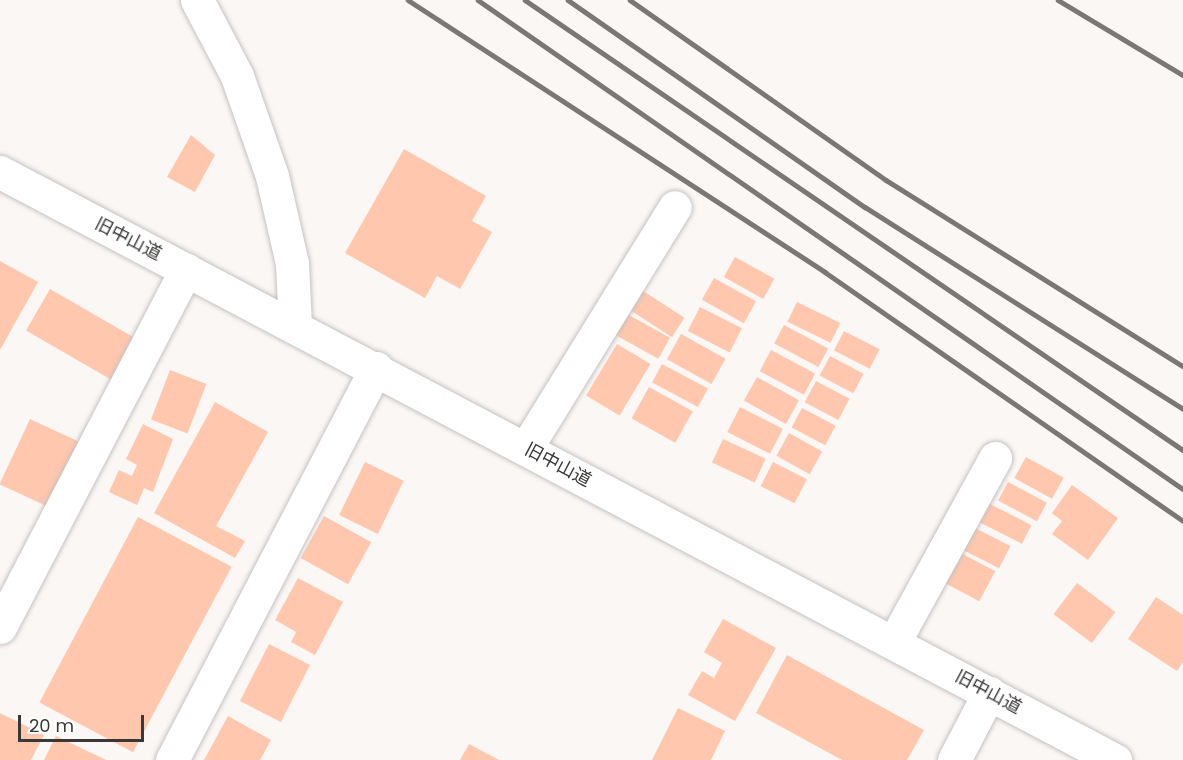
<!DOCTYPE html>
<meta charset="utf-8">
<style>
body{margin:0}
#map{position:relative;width:1183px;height:760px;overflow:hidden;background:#fbf7f5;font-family:Poppins,"Noto Sans JP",sans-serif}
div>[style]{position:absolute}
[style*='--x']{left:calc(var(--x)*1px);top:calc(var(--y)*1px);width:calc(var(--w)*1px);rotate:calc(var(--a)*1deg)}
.building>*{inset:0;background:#fec7ae;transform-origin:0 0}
.roads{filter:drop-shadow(0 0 2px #c6c2c1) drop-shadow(0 0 2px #c6c2c1)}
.minor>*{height:33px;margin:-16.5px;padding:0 16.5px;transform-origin:16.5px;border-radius:16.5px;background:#fff}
.major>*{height:33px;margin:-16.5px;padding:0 16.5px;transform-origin:16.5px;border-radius:16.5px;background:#fff}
.rail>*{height:4.5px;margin:-2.25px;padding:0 2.25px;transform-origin:2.25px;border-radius:2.25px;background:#7a7877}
span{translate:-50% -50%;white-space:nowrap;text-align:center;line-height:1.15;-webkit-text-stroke:4.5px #fff;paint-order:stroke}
.street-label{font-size:18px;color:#393837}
.scale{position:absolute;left:18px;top:715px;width:126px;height:27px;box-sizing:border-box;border:3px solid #393837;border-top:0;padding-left:8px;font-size:18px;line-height:21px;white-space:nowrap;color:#393837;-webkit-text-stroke:4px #fff;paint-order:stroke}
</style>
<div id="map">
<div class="building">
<i style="clip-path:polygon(191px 135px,215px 155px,195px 192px,167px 177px)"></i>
<i style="clip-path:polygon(404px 149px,486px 196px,472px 221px,492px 232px,460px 289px,437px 276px,425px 298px,345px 253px)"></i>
<i style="left:735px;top:257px;width:45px;height:23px;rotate:29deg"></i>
<i style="clip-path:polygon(0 261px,38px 282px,0 350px)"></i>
<i style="left:714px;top:278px;width:48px;height:25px;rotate:29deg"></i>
<i style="left:50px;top:289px;width:104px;height:48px;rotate:30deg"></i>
<i style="left:640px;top:289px;width:53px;height:23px;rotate:33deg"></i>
<i style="left:797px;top:302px;width:48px;height:22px;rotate:26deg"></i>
<i style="left:700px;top:307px;width:47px;height:27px;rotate:27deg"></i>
<i style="left:627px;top:314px;width:49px;height:24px;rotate:29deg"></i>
<i style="left:784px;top:325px;width:50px;height:21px;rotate:28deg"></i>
<i style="left:844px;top:331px;width:40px;height:22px;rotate:27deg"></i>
<i style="left:681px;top:334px;width:51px;height:29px;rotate:29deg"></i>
<i style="left:617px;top:344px;width:39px;height:60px;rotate:31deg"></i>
<i style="left:771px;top:350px;width:50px;height:24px;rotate:28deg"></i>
<i style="left:830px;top:356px;width:38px;height:22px;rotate:28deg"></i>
<i style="left:662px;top:364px;width:52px;height:21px;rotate:28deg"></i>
<i style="left:170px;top:370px;width:39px;height:53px;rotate:21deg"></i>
<i style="left:757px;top:377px;width:48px;height:27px;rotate:29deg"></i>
<i style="left:816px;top:381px;width:38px;height:24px;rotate:28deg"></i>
<i style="left:649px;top:387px;width:50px;height:36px;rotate:29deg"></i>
<i style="clip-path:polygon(215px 402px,268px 432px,216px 526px,245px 541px,235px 558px,154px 513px)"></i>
<i style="left:740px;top:407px;width:48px;height:28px;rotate:27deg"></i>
<i style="left:802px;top:408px;width:38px;height:22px;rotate:28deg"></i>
<i style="left:30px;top:419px;width:54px;height:72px;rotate:25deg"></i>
<i style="clip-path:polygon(143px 424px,173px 439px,153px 492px,144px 488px,137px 505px,109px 492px,119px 470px,132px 476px,137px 465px,126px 459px)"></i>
<i style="left:789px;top:433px;width:38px;height:26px;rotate:29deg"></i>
<i style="left:723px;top:439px;width:47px;height:26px;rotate:25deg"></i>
<i style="left:1026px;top:457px;width:43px;height:24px;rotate:29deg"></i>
<i style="left:365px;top:462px;width:43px;height:59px;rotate:26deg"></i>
<i style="left:773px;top:462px;width:38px;height:27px;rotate:27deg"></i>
<i style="left:1008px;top:482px;width:44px;height:21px;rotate:28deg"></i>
<i style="clip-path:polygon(1072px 485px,1118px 518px,1088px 560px,1052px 534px,1062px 521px,1052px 513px)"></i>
<i style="left:986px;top:502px;width:51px;height:21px;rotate:27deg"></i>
<i style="left:324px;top:516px;width:54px;height:48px;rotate:29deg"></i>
<i style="left:138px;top:517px;width:106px;height:210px;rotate:28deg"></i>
<i style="left:973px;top:527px;width:42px;height:25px;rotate:27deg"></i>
<i style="left:959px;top:552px;width:41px;height:34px;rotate:28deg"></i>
<i style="clip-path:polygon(298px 578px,343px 602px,315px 655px,291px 642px,296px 632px,275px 620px)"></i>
<i style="left:1077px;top:583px;width:48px;height:39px;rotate:37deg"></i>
<i style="clip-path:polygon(1156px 597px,1183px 615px,1183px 662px,1177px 671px,1128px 639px)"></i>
<i style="clip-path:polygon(723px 619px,776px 648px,735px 721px,688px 695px,702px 671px,714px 678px,722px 663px,704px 652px)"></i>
<i style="left:269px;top:644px;width:46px;height:64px;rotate:27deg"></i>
<i style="clip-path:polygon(787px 655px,924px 730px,907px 760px,842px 760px,756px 713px)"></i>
<i style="clip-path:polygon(678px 708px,725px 731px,711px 760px,652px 760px)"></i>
<i style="clip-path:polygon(0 713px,44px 735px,31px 760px,0 760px)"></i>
<i style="clip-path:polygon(228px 716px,271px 740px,260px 760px,204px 760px)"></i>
<i style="clip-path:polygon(56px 736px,106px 760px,44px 760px)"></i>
<i style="clip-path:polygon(469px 744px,499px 760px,460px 760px)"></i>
</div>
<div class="roads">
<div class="minor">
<i style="--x:197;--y:0;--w:86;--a:62.2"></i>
<i style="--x:237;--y:76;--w:106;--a:70.7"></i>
<i style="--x:272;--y:176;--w:89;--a:77.1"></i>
<i style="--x:292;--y:263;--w:63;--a:87.3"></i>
<i style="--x:526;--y:448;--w:283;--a:-58.3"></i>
<i style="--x:0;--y:627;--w:403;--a:-62.5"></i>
<i style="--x:894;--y:642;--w:210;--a:-61.2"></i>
<i style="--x:172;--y:760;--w:442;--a:-62.5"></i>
<i style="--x:954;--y:760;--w:76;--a:-62.4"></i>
</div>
<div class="major">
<i style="--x:0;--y:172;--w:1261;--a:27.81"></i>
</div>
</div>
<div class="rail">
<i style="--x:408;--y:0;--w:498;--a:33.1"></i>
<i style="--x:825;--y:272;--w:436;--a:34.8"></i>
<i style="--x:478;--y:0;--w:858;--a:34.75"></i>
<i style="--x:525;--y:0;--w:797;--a:34.37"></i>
<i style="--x:568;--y:0;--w:362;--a:34.9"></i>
<i style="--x:865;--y:207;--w:377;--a:32.4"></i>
<i style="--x:630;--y:0;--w:313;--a:35.1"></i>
<i style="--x:886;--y:180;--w:350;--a:32.1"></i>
<i style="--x:1058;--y:0;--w:146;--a:31"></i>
</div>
<div class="street-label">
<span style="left:128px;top:239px;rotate:27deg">旧中山道</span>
<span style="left:558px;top:465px;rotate:28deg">旧中山道</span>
<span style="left:988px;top:692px;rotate:28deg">旧中山道</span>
</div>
<div class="scale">20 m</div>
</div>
